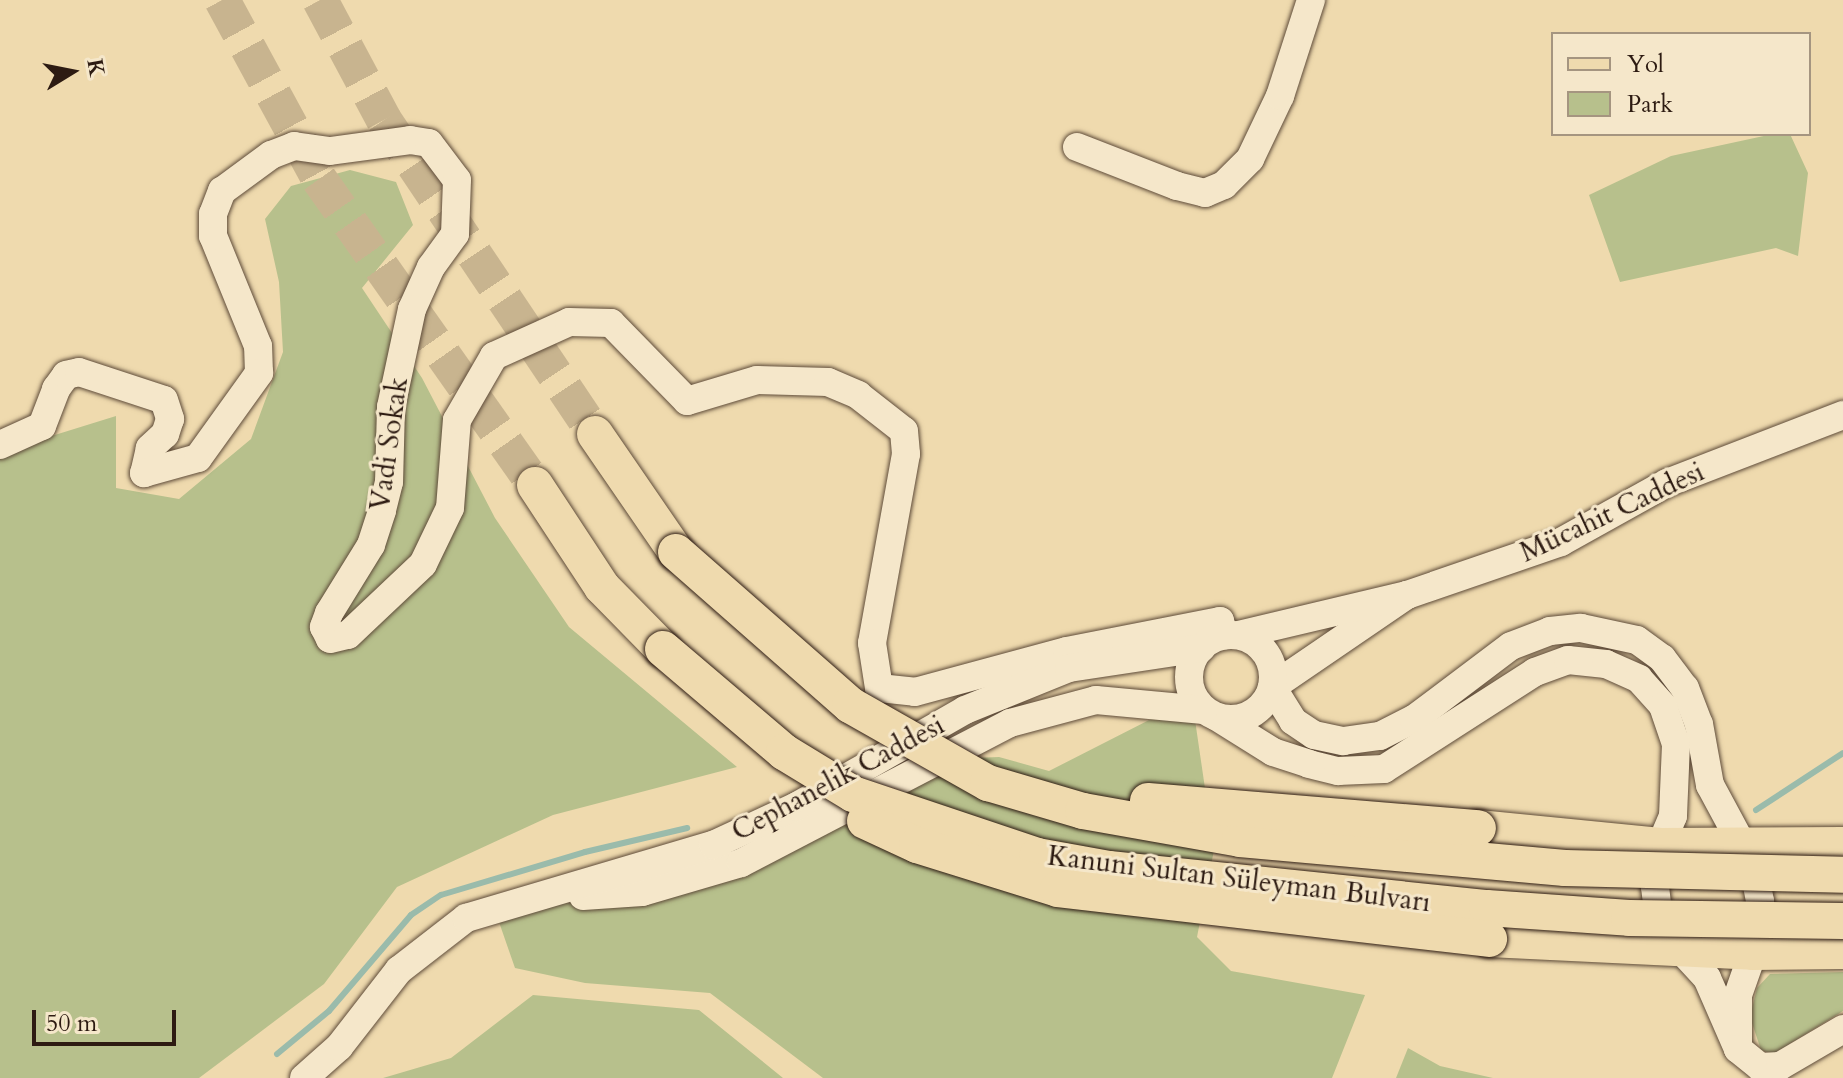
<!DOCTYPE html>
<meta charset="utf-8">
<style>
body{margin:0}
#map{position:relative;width:1843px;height:1078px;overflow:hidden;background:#efdaae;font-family:Cardo,serif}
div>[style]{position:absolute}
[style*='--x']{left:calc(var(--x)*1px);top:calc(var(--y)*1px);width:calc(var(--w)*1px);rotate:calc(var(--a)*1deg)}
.green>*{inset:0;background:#b7c08c}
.stream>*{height:6px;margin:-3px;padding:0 3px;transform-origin:3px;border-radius:3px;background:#9abbab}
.major-tunnel>*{height:36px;margin-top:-18px;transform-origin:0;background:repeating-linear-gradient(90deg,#c8b48f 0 36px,transparent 0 54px)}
.roads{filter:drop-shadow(0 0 2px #5e4b39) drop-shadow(0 0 2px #5e4b39)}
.minor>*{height:28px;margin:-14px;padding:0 14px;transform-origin:14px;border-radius:14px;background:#f5e7ca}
.minor>.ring{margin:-14px;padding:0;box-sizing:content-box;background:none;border:28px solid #f5e7ca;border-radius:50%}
.major>*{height:36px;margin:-18px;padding:0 18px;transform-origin:18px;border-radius:18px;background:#efdaae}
.bridges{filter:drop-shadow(0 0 2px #2d1b12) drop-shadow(0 0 2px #2d1b12)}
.major-bridge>*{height:36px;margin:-18px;padding:0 18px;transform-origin:18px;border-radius:18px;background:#efdaae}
span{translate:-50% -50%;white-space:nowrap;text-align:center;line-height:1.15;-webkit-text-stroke:6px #f5e7ca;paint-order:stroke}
.street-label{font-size:28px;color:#2d1b12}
.legend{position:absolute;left:1551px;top:32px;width:260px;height:104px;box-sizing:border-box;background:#f5e7ca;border:2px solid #a59580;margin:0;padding:10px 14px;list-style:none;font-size:24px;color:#2d1b12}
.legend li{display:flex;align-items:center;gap:16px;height:40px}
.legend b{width:40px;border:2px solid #a59580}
.north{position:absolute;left:32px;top:32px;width:80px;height:80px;-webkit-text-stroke:6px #f5e7ca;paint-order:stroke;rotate:80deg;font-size:22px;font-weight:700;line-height:32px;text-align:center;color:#2d1b12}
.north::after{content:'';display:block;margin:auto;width:28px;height:36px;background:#2d1b12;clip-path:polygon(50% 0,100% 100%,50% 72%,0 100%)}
.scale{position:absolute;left:32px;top:1010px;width:144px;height:36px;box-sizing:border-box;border:4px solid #2d1b12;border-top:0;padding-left:10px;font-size:24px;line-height:28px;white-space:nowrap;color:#2d1b12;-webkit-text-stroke:6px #f5e7ca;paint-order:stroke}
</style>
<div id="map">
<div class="green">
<i style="clip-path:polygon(1773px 134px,1790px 134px,1808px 173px,1798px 256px,1776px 248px,1620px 282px,1589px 195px,1671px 156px)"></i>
<i style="clip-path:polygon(350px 170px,396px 182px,413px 225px,362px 288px,422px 378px,495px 518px,569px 627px,737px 767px,553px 815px,397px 887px,324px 984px,199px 1078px,0 1078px,0 452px,116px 416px,116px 488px,179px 499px,251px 439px,283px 352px,279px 282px,265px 219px,291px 186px)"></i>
<i style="clip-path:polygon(1194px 713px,1214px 850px,1197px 937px,1231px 971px,1365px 995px,1332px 1078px,823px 1078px,710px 993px,585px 983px,515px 968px,499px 922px,520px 910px,847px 825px,922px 760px,999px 757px,1049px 771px,1155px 717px)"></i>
<i style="clip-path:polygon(1843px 972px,1843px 1011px,1773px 1054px,1761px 1050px,1750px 1017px,1757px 988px,1770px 974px)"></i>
<i style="clip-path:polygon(533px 995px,699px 1010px,783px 1078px,383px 1078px,451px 1058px)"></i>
<i style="clip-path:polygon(1408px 1048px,1440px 1066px,1493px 1078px,1396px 1078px)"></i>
</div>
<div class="stream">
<i style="--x:1756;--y:810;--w:104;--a:-33.2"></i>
<i style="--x:277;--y:1054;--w:67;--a:-39.6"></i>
<i style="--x:329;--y:1011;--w:126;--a:-49.5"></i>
<i style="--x:411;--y:915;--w:36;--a:-34"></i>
<i style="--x:441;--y:895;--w:150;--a:-16.6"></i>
<i style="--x:585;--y:852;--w:105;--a:-13.2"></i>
</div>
<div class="major-tunnel">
<i style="--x:222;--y:0;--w:204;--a:61.5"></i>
<i style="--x:319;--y:179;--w:375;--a:54.8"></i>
<i style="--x:320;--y:0;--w:136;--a:61.9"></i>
<i style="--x:384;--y:120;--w:378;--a:56.1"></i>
</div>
<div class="roads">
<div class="minor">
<i style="--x:1077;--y:147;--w:107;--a:21.3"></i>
<i style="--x:1177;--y:186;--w:29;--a:14"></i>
<i style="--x:1205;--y:193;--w:21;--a:-23"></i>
<i style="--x:1224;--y:185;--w:37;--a:-45"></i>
<i style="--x:1250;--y:159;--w:70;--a:-64.5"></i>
<i style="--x:1280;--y:96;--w:101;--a:-72.1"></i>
<i style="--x:0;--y:445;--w:46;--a:-24.3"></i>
<i style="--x:42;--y:426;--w:40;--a:-69"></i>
<i style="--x:56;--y:389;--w:17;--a:-54"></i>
<i style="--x:66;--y:375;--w:13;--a:-13"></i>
<i style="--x:79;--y:372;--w:89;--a:18.2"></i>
<i style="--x:164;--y:400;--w:20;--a:72"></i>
<i style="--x:170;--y:419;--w:16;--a:108"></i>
<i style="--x:165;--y:434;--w:21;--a:137"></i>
<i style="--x:150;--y:448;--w:26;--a:103"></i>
<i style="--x:144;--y:473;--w:56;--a:-15.5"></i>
<i style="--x:198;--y:458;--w:105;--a:-54.3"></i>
<i style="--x:259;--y:373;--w:27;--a:-92"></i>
<i style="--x:258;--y:346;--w:119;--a:-112.2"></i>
<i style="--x:213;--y:236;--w:22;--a:-90"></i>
<i style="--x:213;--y:214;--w:25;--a:-69"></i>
<i style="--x:222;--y:191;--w:61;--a:-36.3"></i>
<i style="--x:271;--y:155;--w:25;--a:-21"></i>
<i style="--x:294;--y:146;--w:36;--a:8"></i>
<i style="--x:330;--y:151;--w:81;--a:-7.8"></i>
<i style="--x:410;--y:140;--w:19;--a:9"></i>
<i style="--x:429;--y:143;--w:46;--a:52.9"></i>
<i style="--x:457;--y:180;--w:54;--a:92.1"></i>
<i style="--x:455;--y:234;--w:41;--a:126"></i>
<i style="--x:431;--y:267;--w:46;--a:114.3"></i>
<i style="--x:412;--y:309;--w:100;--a:102.1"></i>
<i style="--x:391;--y:407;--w:75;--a:91.5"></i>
<i style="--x:389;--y:482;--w:30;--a:104"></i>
<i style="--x:382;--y:511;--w:36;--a:108"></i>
<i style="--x:371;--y:545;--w:80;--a:121.7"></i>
<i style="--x:329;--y:613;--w:15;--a:110"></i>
<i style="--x:324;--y:627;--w:13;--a:63"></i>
<i style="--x:330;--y:639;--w:18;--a:-13"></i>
<i style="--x:348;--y:635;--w:103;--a:-43.4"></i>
<i style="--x:423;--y:564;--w:62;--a:-64.3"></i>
<i style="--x:450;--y:508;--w:88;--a:-85.5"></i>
<i style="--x:457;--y:420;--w:74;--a:-60"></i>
<i style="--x:494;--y:356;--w:82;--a:-24.4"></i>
<i style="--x:569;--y:322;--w:42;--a:1.4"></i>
<i style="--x:611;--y:323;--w:109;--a:45.7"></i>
<i style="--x:687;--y:401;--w:73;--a:-16.7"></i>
<i style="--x:757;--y:380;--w:71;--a:1.6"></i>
<i style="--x:828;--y:382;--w:33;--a:23"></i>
<i style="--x:858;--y:395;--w:58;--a:38"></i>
<i style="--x:904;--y:431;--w:23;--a:85"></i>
<i style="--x:906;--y:454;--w:192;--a:100.2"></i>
<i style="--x:872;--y:643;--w:46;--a:81.2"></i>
<i style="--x:879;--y:688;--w:36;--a:6"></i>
<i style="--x:915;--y:692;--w:157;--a:-15.1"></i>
<i style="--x:1067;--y:651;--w:156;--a:-11.1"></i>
<i style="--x:1220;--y:621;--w:15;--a:74"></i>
<i style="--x:1407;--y:595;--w:163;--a:145.7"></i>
<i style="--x:1272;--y:687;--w:40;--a:58"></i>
<i style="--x:1293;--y:721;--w:25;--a:34"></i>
<i style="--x:1314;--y:735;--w:30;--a:12"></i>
<i style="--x:1343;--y:741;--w:37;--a:-8"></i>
<i style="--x:1380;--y:736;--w:38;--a:-27"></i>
<i style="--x:1414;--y:719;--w:121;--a:-37"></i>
<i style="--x:1511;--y:646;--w:42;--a:-21"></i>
<i style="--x:1550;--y:631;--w:31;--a:-6"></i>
<i style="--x:1581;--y:628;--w:57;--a:12.1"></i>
<i style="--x:1637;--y:640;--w:31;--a:36"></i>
<i style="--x:1662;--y:658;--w:38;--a:53"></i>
<i style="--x:1685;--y:688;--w:39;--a:69"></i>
<i style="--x:1699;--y:724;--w:62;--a:79.8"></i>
<i style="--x:1710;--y:785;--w:91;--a:61.7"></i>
<i style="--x:1753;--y:865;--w:37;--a:79"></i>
<i style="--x:1760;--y:901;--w:37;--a:93"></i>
<i style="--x:1758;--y:938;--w:60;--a:109.3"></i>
<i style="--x:1738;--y:995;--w:54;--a:90"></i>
<i style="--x:1238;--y:635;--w:174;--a:-13.3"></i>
<i style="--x:1407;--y:595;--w:163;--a:-19"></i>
<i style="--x:1561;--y:542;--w:121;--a:-29.1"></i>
<i style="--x:1667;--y:483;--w:189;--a:-21.1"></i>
<i class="ring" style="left:1189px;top:635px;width:56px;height:56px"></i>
<i style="--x:1217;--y:717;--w:66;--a:32"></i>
<i style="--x:1273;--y:752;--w:38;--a:18"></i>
<i style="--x:1309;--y:764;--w:30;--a:14"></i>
<i style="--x:1338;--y:771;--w:46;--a:-2.5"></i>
<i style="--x:1384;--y:769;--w:179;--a:-32.7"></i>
<i style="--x:1535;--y:672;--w:35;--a:-20"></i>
<i style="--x:1568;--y:660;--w:38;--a:6"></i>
<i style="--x:1606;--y:664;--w:36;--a:24"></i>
<i style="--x:1639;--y:679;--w:36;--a:48"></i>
<i style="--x:1663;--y:706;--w:40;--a:71.1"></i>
<i style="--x:1676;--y:744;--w:72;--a:92.4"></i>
<i style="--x:1673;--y:816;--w:33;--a:113"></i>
<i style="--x:1660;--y:846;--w:41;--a:97"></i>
<i style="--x:1655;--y:887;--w:40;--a:82.9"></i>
<i style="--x:1660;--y:927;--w:69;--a:47.3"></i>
<i style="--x:1707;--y:978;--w:77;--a:66.4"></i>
<i style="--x:1738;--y:1049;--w:28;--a:39"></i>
<i style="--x:1760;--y:1067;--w:20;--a:-3"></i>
<i style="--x:1780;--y:1066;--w:73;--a:-30.4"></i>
<i style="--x:583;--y:896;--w:59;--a:-3.9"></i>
<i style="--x:642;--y:892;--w:103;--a:-16.3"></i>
<i style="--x:741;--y:863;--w:303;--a:-27.5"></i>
<i style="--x:1010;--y:723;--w:89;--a:-15"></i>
<i style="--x:1096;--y:700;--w:108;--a:5.3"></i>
<i style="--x:304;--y:1078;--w:47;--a:-41.5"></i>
<i style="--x:339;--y:1047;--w:98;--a:-52.1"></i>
<i style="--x:399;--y:970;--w:85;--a:-37.8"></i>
<i style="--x:466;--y:918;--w:258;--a:-16.5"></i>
<i style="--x:713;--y:845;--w:93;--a:-24.9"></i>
<i style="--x:797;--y:806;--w:193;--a:-29.7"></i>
<i style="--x:965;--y:710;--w:112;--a:-22"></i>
<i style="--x:1069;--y:668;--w:134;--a:-8.6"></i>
</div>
<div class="major">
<i style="--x:595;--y:434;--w:143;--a:55.5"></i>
<i style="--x:535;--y:485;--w:122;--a:56.7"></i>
<i style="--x:602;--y:587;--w:87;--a:45.5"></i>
<i style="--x:1478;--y:828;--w:183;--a:5.6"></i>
<i style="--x:1660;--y:846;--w:183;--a:-0.3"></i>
<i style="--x:1489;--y:939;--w:264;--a:2.8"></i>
<i style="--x:1753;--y:952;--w:90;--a:-0.6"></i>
</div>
</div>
<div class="bridges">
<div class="major-bridge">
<i style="--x:676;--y:552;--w:232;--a:41.3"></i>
<i style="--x:850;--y:705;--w:159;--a:29.5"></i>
<i style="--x:988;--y:783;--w:99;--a:16.4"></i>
<i style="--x:1083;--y:811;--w:159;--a:10.1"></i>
<i style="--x:1240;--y:839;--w:326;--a:5.1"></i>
<i style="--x:1565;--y:868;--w:278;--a:1.4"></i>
<i style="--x:663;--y:649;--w:159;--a:40.4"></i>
<i style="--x:784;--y:752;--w:81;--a:31.3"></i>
<i style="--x:853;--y:794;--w:194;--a:18.6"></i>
<i style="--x:1037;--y:856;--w:73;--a:10.2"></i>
<i style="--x:1109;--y:869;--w:380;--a:5.9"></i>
<i style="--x:1487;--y:908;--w:142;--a:4"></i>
<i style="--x:1629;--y:918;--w:214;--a:0.8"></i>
<i style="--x:1148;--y:801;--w:331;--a:4.7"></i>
<i style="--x:865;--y:821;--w:57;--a:24.8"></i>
<i style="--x:917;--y:845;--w:148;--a:17.3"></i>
<i style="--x:1058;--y:889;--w:434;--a:6.6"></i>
</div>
</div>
<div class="street-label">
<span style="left:389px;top:444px;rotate:-82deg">Vadi Sokak</span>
<span style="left:1612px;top:512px;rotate:-25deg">Mücahit Caddesi</span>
<span style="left:838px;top:778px;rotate:-28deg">Cephanelik Caddesi</span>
<span style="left:1239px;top:879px;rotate:7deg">Kanuni Sultan Süleyman Bulvarı</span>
</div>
<ul class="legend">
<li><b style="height:10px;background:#efdaae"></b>Yol</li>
<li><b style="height:22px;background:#b7c08c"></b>Park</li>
</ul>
<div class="north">K</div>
<div class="scale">50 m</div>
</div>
